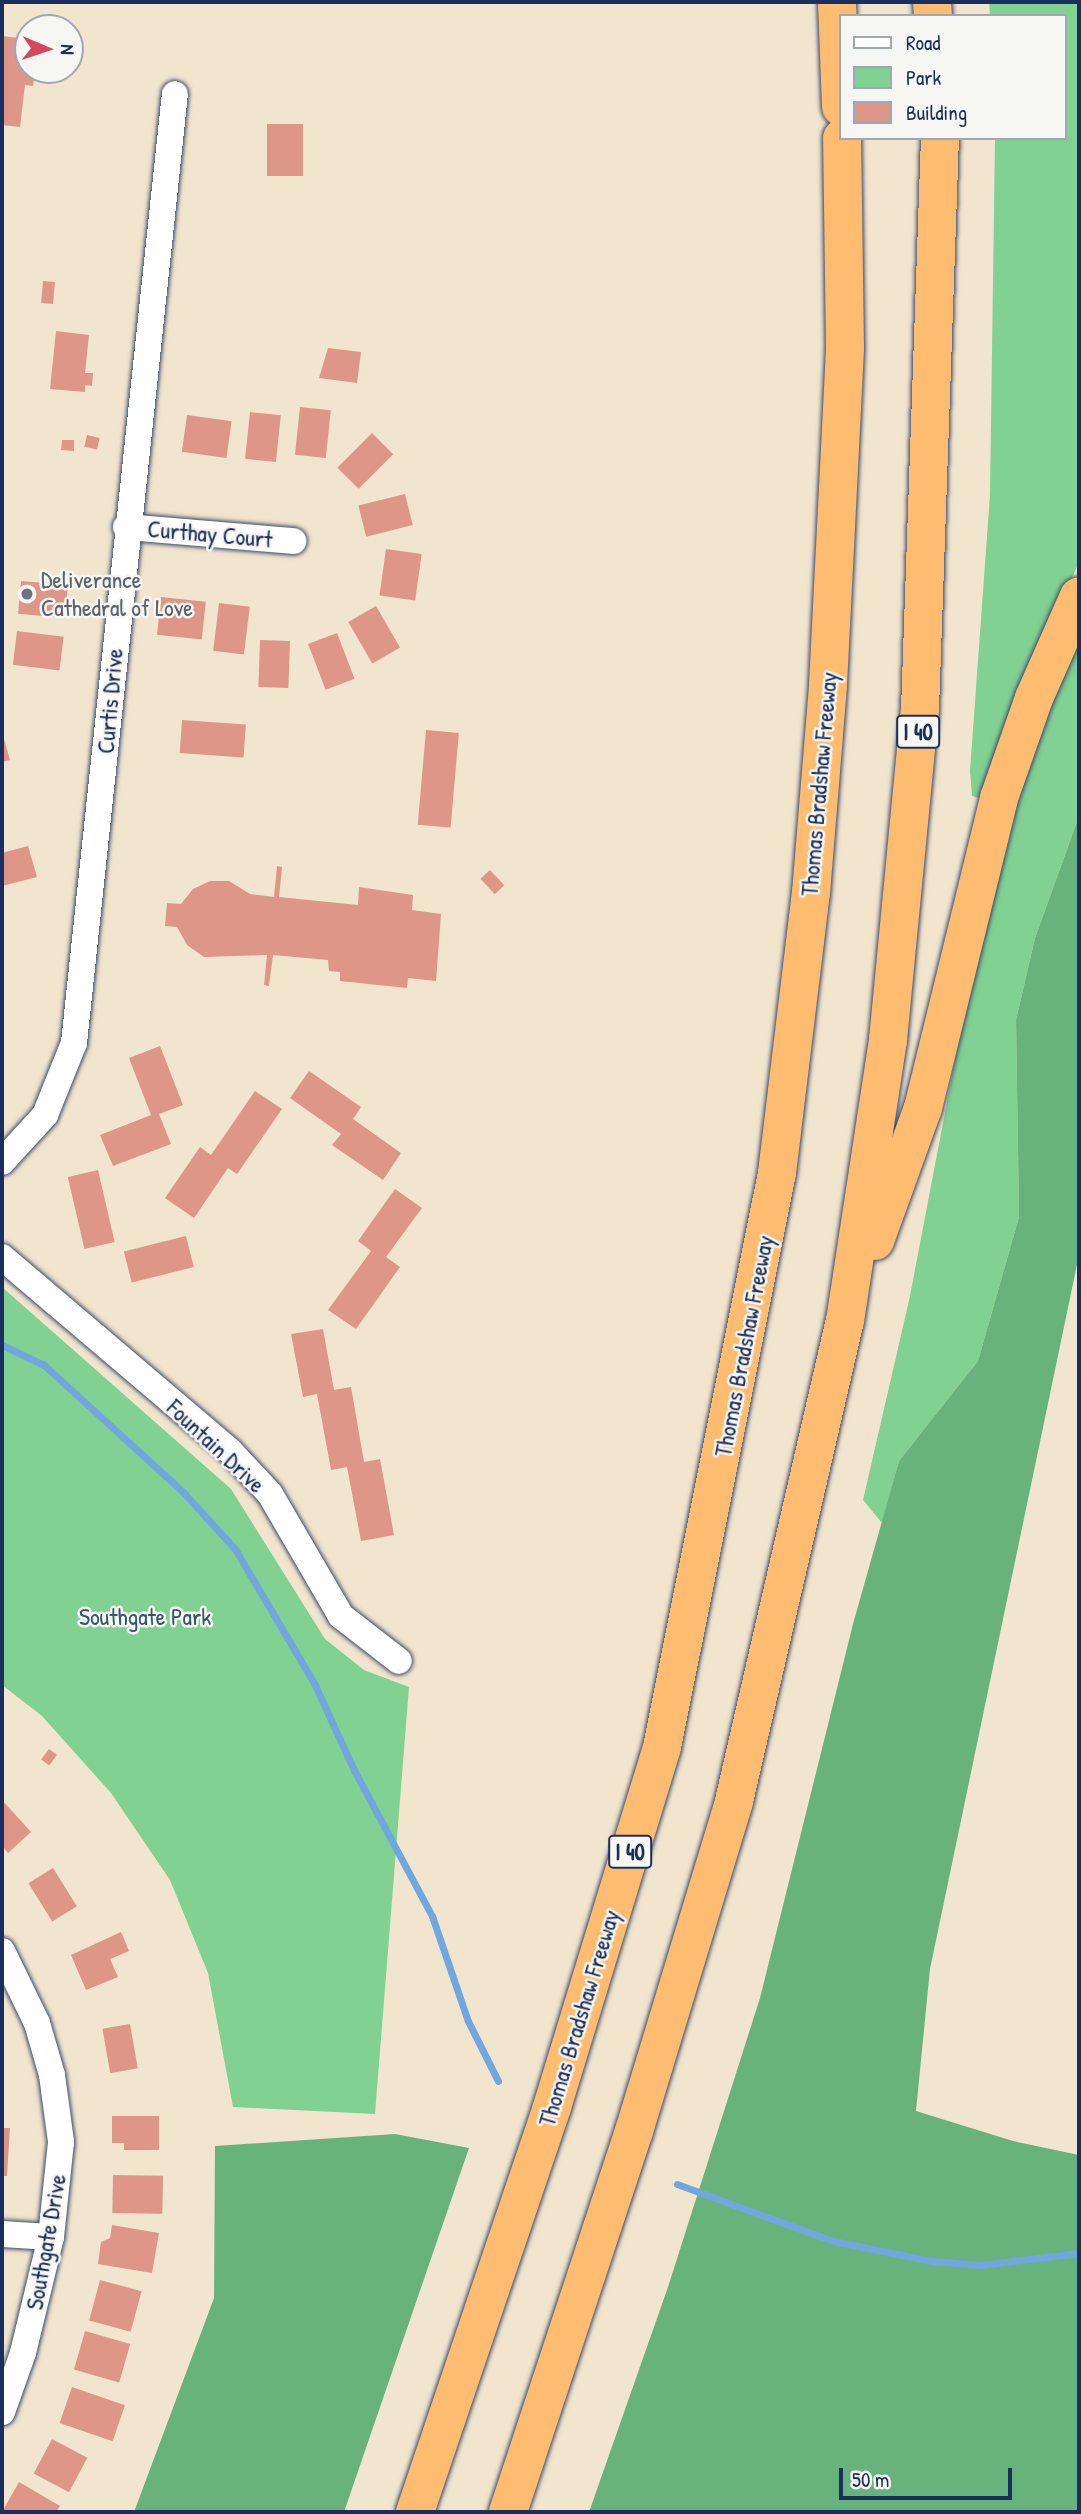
<!DOCTYPE html>
<style>
body{margin:0}
#map{position:relative;width:1081px;height:2514px;overflow:hidden;background:#f1e5cd;font-family:"Patrick Hand",sans-serif}
div>[style]{position:absolute}
[style*='--x']{left:calc(var(--x)*1px);top:calc(var(--y)*1px);width:calc(var(--w)*1px);rotate:calc(var(--a)*1deg)}
.green>*{inset:0;background:#80d192}
.forest>*{inset:0;background:#68b37c}
.stream>*{height:7px;margin:-3.5px;padding:0 3.5px;transform-origin:3.5px;border-radius:3.5px;background:#70a7df}
.building>*{inset:0;background:#de9689;transform-origin:0 0}
.roads{filter:drop-shadow(0 0 2px #3b4a6f) drop-shadow(0 0 2px #3b4a6f)}
.minor>*{height:26px;margin:-13px;padding:0 13px;transform-origin:13px;border-radius:13px;background:#fff}
.motorway>*{height:38px;margin:-19px;padding:0 19px;transform-origin:19px;border-radius:19px;background:#fdbc6f}
.dots>*{width:19px;height:19px;translate:-50% -50%;box-sizing:border-box;border:4px solid #f6f6f2;border-radius:50%}
span{translate:-50% -50%;white-space:nowrap;text-align:center;line-height:1.15;-webkit-text-stroke:5px #f6f6f2;paint-order:stroke}
.shield-label span{padding:2px 5px;background:#f6f6f2;border:2px solid;border-radius:5px;-webkit-text-stroke-width:0}
.shield-label{font-size:23px;color:#1b2f5e;font-weight:700}
.street-label{font-size:24px;color:#1b2f5e}
.worship-label{font-size:24px;color:#5b616d}
.left{translate:0 -50%;text-align:left}
.park-label{font-size:24px;color:#34586b}
.frame{position:absolute;inset:0;border:4px solid #1b2f5e;pointer-events:none}
.legend{position:absolute;left:839px;top:14px;width:228px;height:126px;box-sizing:border-box;background:#f6f6f2;border:2px solid #9ea6b7;margin:0;padding:9px 12px;list-style:none;font-size:21px;color:#1b2f5e}
.legend li{display:flex;align-items:center;gap:14px;height:35px}
.legend b{width:35px;border:2px solid #9ea6b7}
.north{position:absolute;left:14px;top:14px;width:70px;height:70px;box-sizing:border-box;background:#f6f6f2;border:2px solid #9ea6b7;border-radius:50%;rotate:92deg;font-size:19px;font-weight:700;line-height:28px;text-align:center;color:#1b2f5e}
.north::after{content:'';display:block;margin:auto;width:24px;height:32px;background:#d1495b;clip-path:polygon(50% 0,100% 100%,50% 72%,0 100%)}
.scale{position:absolute;left:839px;top:2468px;width:173px;height:32px;box-sizing:border-box;border:4px solid #1b2f5e;border-top:0;padding-left:9px;font-size:21px;line-height:24px;white-space:nowrap;color:#1b2f5e;-webkit-text-stroke:5px #f6f6f2;paint-order:stroke}
</style>
<div id="map">
<div class="green">
<i style="clip-path:polygon(989px 2px,1079px 2px,1079px 562px,1013px 712px,982px 799px,972px 796px,970px 771px,990px 495px,995px 138px,1065px 138px,1065px 16px,990px 16px)"></i>
<i style="clip-path:polygon(1079px 634px,1079px 816px,1035px 938px,1016px 1020px,1019px 1217px,978px 1361px,899px 1461px,882px 1523px,863px 1500px,910px 1296px,971px 976px,1013px 805px)"></i>
<i style="clip-path:polygon(2px 1287px,231px 1489px,325px 1639px,364px 1670px,409px 1687px,375px 2114px,233px 2107px,208px 1973px,170px 1880px,111px 1793px,42px 1716px,2px 1685px)"></i>
</div>
<div class="forest">
<i style="clip-path:polygon(1079px 816px,1079px 1255px,930px 1969px,916px 2111px,1013px 2141px,1079px 2155px,1079px 2512px,589px 2512px,668px 2287px,760px 1998px,853px 1624px,899px 1461px,978px 1361px,1019px 1217px,1016px 1020px,1035px 938px)"></i>
<i style="clip-path:polygon(395px 2134px,469px 2148px,344px 2512px,134px 2512px,214px 2298px,215px 2146px)"></i>
</div>
<div class="stream">
<i style="--x:2;--y:1345;--w:47;--a:25.5"></i>
<i style="--x:44;--y:1365;--w:190;--a:42.4"></i>
<i style="--x:184;--y:1493;--w:76;--a:47.7"></i>
<i style="--x:235;--y:1549;--w:158;--a:59.5"></i>
<i style="--x:315;--y:1685;--w:94;--a:65.4"></i>
<i style="--x:354;--y:1770;--w:166;--a:61.9"></i>
<i style="--x:432;--y:1916;--w:111;--a:71.1"></i>
<i style="--x:468;--y:2021;--w:67;--a:63.4"></i>
<i style="--x:677;--y:2184;--w:166;--a:20.1"></i>
<i style="--x:833;--y:2241;--w:100;--a:11.5"></i>
<i style="--x:931;--y:2261;--w:50;--a:4.6"></i>
<i style="--x:981;--y:2265;--w:99;--a:-7"></i>
</div>
<div class="building">
<i style="clip-path:polygon(2px 36px,28px 39px,28px 70px,35px 70px,33px 86px,25px 85px,20px 127px,2px 125px)"></i>
<i style="left:267px;top:124px;width:36px;height:52px"></i>
<i style="left:43px;top:281px;width:12px;height:22px;rotate:5deg"></i>
<i style="clip-path:polygon(56px 331px,89px 335px,85px 373px,93px 373px,92px 386px,85px 385px,85px 392px,50px 389px)"></i>
<i style="clip-path:polygon(328px 348px,361px 352px,357px 383px,319px 378px)"></i>
<i style="left:300px;top:407px;width:31px;height:48px;rotate:6deg"></i>
<i style="left:250px;top:412px;width:31px;height:47px;rotate:6deg"></i>
<i style="left:187px;top:415px;width:45px;height:37px;rotate:8deg"></i>
<i style="left:372px;top:433px;width:30px;height:49px;rotate:45deg"></i>
<i style="left:87px;top:435px;width:13px;height:12px;rotate:13deg"></i>
<i style="clip-path:polygon(62px 440px,74px 440px,74px 451px,61px 450px)"></i>
<i style="left:405px;top:494px;width:32px;height:48px;rotate:76deg"></i>
<i style="left:386px;top:549px;width:36px;height:47px;rotate:8deg"></i>
<i style="left:21px;top:581px;width:47px;height:33px;rotate:5deg"></i>
<i style="left:161px;top:597px;width:45px;height:38px;rotate:6deg"></i>
<i style="left:219px;top:603px;width:31px;height:48px;rotate:7deg"></i>
<i style="left:376px;top:606px;width:48px;height:32px;rotate:60deg"></i>
<i style="left:17px;top:631px;width:47px;height:34px;rotate:7deg"></i>
<i style="left:337px;top:633px;width:49px;height:31px;rotate:69deg"></i>
<i style="left:260px;top:640px;width:30px;height:47px;rotate:2deg"></i>
<i style="left:182px;top:720px;width:64px;height:33px;rotate:4deg"></i>
<i style="left:426px;top:730px;width:33px;height:95px;rotate:5deg"></i>
<i style="clip-path:polygon(2px 732px,10px 760px,2px 762px)"></i>
<i style="clip-path:polygon(28px 846px,37px 877px,2px 886px,2px 853px)"></i>
<i style="clip-path:polygon(277px 866px,282px 867px,279px 897px,358px 905px,359px 887px,413px 895px,412px 910px,441px 914px,436px 981px,408px 978px,407px 988px,340px 981px,340px 972px,329px 971px,328px 960px,273px 955px,269px 986px,264px 985px,267px 955px,204px 957px,187px 945px,177px 927px,165px 926px,167px 903px,181px 904px,193px 889px,210px 881px,229px 881px,250px 894px,274px 897px)"></i>
<i style="left:490px;top:870px;width:21px;height:13px;rotate:47deg"></i>
<i style="clip-path:polygon(160px 1046px,183px 1105px,159px 1114px,171px 1144px,113px 1166px,100px 1135px,151px 1115px,129px 1058px)"></i>
<i style="clip-path:polygon(309px 1071px,361px 1107px,353px 1119px,401px 1153px,383px 1180px,332px 1145px,341px 1134px,290px 1098px)"></i>
<i style="clip-path:polygon(255px 1091px,282px 1109px,237px 1174px,228px 1168px,194px 1218px,165px 1198px,200px 1147px,211px 1155px)"></i>
<i style="left:98px;top:1170px;width:74px;height:31px;rotate:77deg"></i>
<i style="clip-path:polygon(395px 1189px,422px 1208px,386px 1257px,400px 1267px,356px 1329px,328px 1310px,371px 1251px,358px 1241px)"></i>
<i style="left:186px;top:1236px;width:32px;height:64px;rotate:76deg"></i>
<i style="clip-path:polygon(323px 1329px,334px 1390px,351px 1387px,364px 1462px,380px 1459px,394px 1535px,361px 1541px,347px 1467px,331px 1470px,317px 1394px,303px 1397px,291px 1334px)"></i>
<i style="left:49px;top:1749px;width:10px;height:13px;rotate:37deg"></i>
<i style="clip-path:polygon(2px 1800px,31px 1832px,8px 1853px,2px 1846px)"></i>
<i style="left:53px;top:1868px;width:45px;height:29px;rotate:58deg"></i>
<i style="clip-path:polygon(121px 1932px,129px 1951px,110px 1959px,118px 1977px,86px 1990px,71px 1955px)"></i>
<i style="left:130px;top:2024px;width:45px;height:28px;rotate:80deg"></i>
<i style="clip-path:polygon(112px 2116px,159px 2116px,159px 2150px,124px 2150px,124px 2143px,112px 2143px)"></i>
<i style="clip-path:polygon(2px 2128px,10px 2128px,7px 2176px,2px 2176px)"></i>
<i style="left:113px;top:2175px;width:50px;height:38px;rotate:1deg"></i>
<i style="clip-path:polygon(112px 2225px,159px 2233px,152px 2273px,98px 2264px,101px 2242px,110px 2238px)"></i>
<i style="left:100px;top:2280px;width:43px;height:42px;rotate:15deg"></i>
<i style="left:85px;top:2331px;width:47px;height:40px;rotate:16deg"></i>
<i style="left:72px;top:2387px;width:56px;height:38px;rotate:19deg"></i>
<i style="left:52px;top:2439px;width:40px;height:39px;rotate:28deg"></i>
<i style="clip-path:polygon(19px 2482px,60px 2506px,56px 2512px,2px 2512px)"></i>
</div>
<div class="roads">
<div class="minor">
<i style="--x:126;--y:527;--w:168;--a:4.8"></i>
<i style="--x:2;--y:1162;--w:64;--a:-47.5"></i>
<i style="--x:45;--y:1115;--w:78;--a:-68.1"></i>
<i style="--x:74;--y:1043;--w:954;--a:-83.93"></i>
<i style="--x:2;--y:1257;--w:299;--a:40.4"></i>
<i style="--x:230;--y:1451;--w:59;--a:47.1"></i>
<i style="--x:270;--y:1494;--w:141;--a:59.8"></i>
<i style="--x:341;--y:1616;--w:73;--a:37.8"></i>
<i style="--x:2;--y:1951;--w:80;--a:64.1"></i>
<i style="--x:37;--y:2023;--w:54;--a:73.9"></i>
<i style="--x:52;--y:2075;--w:68;--a:82.3"></i>
<i style="--x:61;--y:2142;--w:96;--a:96"></i>
<i style="--x:51;--y:2237;--w:119;--a:103.6"></i>
<i style="--x:23;--y:2353;--w:63;--a:109.6"></i>
<i style="--x:2;--y:2234;--w:49;--a:3.5"></i>
</div>
<div class="motorway">
<i style="--x:837;--y:2;--w:105;--a:87.8"></i>
<i style="--x:932;--y:2;--w:14;--a:86"></i>
<i style="--x:875;--y:1241;--w:141;--a:-70.2"></i>
<i style="--x:923;--y:1108;--w:319;--a:-76.2"></i>
<i style="--x:999;--y:798;--w:106;--a:-70.7"></i>
<i style="--x:1034;--y:698;--w:111;--a:-66.2"></i>
<i style="--x:415;--y:2512;--w:428;--a:-71.3"></i>
<i style="--x:552;--y:2107;--w:376;--a:-73"></i>
<i style="--x:662;--y:1747;--w:585;--a:-78.67"></i>
<i style="--x:777;--y:1173;--w:282;--a:-83.1"></i>
<i style="--x:811;--y:893;--w:209;--a:-85.3"></i>
<i style="--x:828;--y:685;--w:338;--a:-87.1"></i>
<i style="--x:845;--y:347;--w:209;--a:-90.8"></i>
<i style="--x:508;--y:2512;--w:401;--a:-71.7"></i>
<i style="--x:634;--y:2131;--w:345;--a:-73.1"></i>
<i style="--x:734;--y:1801;--w:493;--a:-77"></i>
<i style="--x:845;--y:1321;--w:284;--a:-81.3"></i>
<i style="--x:888;--y:1040;--w:332;--a:-84.5"></i>
<i style="--x:920;--y:710;--w:572;--a:-88"></i>
</div>
</div>
<div class="dots">
<i style="left:27px;top:594px;background:#6b7280"></i>
</div>
<div class="shield-label">
<span style="left:918px;top:732px">I 40</span>
<span style="left:630px;top:1852px">I 40</span>
</div>
<div class="street-label">
<span style="left:210px;top:534px;rotate:5deg">Curthay Court</span>
<span style="left:110px;top:701px;rotate:-85deg">Curtis Drive</span>
<span style="left:819px;top:784px;rotate:-85deg">Thomas Bradshaw Freeway</span>
<span style="left:744px;top:1346px;rotate:-79deg">Thomas Bradshaw Freeway</span>
<span style="left:216px;top:1446px;rotate:43deg">Fountain Drive</span>
<span style="left:579px;top:2018px;rotate:-73deg">Thomas Bradshaw Freeway</span>
<span style="left:46px;top:2242px;rotate:-80deg">Southgate Drive</span>
</div>
<div class="worship-label">
<span class="left" style="left:41px;top:594px">Deliverance<br>Cathedral of Love</span>
</div>
<div class="park-label">
<span style="left:145px;top:1617px">Southgate Park</span>
</div>
<div class="frame"></div>
<ul class="legend">
<li><b style="height:9px;background:#fff"></b>Road</li>
<li><b style="height:19px;background:#80d192"></b>Park</li>
<li><b style="height:19px;background:#de9689"></b>Building</li>
</ul>
<div class="north">N</div>
<div class="scale">50 m</div>
</div>
